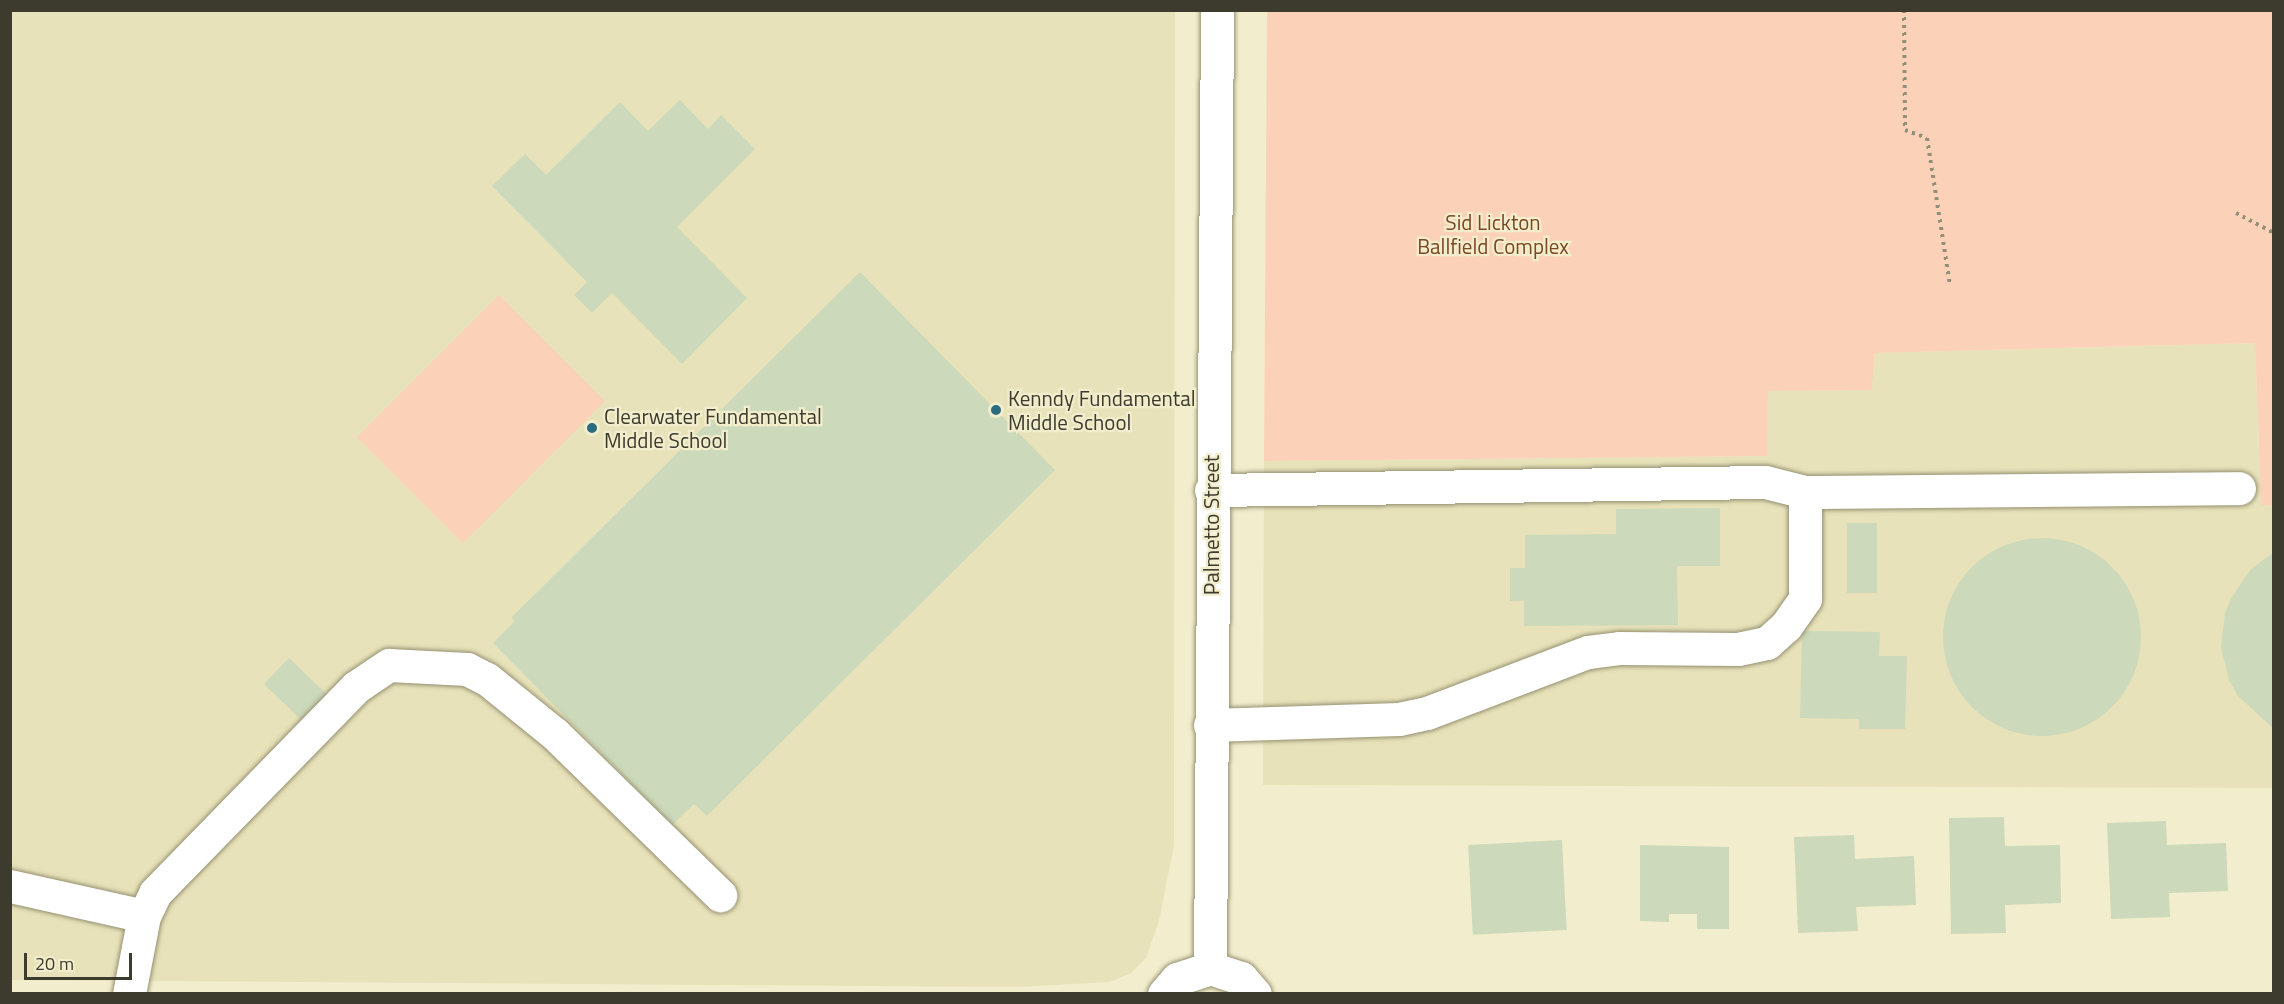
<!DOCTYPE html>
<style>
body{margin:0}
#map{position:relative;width:2284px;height:1004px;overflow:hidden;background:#f2eecd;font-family:"Titillium Web",sans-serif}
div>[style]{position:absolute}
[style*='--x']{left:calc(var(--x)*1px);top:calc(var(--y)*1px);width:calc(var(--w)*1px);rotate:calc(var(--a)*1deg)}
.built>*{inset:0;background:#e7e2b9}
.green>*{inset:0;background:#fbd2b8;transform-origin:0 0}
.building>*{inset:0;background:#ccd9ba;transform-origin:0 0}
.round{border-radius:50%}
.path>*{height:4px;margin-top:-2px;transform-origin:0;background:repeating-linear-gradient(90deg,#928f79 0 3px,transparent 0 7.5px)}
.roads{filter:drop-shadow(0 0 2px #959172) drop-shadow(0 0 2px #959172)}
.minor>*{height:33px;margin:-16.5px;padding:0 16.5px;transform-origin:16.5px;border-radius:16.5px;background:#fff}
.dots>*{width:16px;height:16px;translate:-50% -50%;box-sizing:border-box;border:3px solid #f2eecd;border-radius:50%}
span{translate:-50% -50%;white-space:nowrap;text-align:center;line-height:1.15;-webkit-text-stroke:4.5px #f2eecd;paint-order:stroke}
.park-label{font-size:21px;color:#7c4721}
.poi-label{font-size:21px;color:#3d3b2e}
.left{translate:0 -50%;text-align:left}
.street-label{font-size:21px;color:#3d3b2e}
.frame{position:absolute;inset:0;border:12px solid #3d3b2e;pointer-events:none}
.scale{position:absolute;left:24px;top:953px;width:108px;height:27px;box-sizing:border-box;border:3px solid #3d3b2e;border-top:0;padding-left:8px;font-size:18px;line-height:21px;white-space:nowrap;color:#3d3b2e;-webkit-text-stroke:4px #f2eecd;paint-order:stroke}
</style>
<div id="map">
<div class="built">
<i style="clip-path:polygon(11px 11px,1175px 11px,1174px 845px,1159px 921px,1146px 958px,1131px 973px,1110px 982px,1017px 987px,11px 980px)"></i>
<i style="clip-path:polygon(2255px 343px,2261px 505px,2274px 505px,2273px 788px,1263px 785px,1264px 461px,1766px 456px,1768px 391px,1872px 390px,1875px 353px)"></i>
</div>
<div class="green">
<i style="clip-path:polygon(1267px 11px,2273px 11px,2273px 505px,2261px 505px,2255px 343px,1875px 353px,1872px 390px,1768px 391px,1767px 456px,1264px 461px)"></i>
<i style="left:499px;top:295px;width:150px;height:201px;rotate:45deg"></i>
</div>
<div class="building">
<i style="clip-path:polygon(680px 100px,708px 129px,721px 115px,755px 149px,677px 227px,747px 298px,682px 364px,612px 293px,592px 313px,574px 295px,587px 282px,492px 186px,525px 154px,546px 175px,620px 102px,648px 131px)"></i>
<i style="clip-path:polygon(860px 272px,1055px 470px,707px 816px,694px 804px,672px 825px,493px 643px,515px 621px,511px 618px)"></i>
<i style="clip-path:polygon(1720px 508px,1720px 566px,1677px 566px,1678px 625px,1524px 626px,1524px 601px,1510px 601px,1510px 568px,1525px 568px,1525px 535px,1616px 534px,1616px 509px)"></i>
<i style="left:1847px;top:523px;width:30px;height:70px"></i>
<i class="round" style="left:1943px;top:538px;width:198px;height:198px"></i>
<i style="clip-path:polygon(2274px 552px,2274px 729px,2238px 696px,2229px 680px,2221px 647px,2225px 613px,2232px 597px,2251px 569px)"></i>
<i style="clip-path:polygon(1802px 631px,1880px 632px,1879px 656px,1907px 656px,1905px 729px,1859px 729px,1859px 719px,1800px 718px)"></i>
<i style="left:289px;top:658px;width:58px;height:36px;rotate:44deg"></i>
<i style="clip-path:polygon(2004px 817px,2005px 846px,2060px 845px,2061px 903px,2005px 905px,2006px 933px,1951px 934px,1949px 818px)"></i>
<i style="clip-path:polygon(2166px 821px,2167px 845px,2226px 843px,2228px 891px,2169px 893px,2170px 917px,2111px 919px,2107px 823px)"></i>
<i style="clip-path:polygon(1854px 835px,1855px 859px,1914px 856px,1916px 905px,1856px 907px,1858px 931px,1798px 933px,1794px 837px)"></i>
<i style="left:1562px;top:840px;width:90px;height:94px;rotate:87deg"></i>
<i style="clip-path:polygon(1640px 845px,1729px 847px,1729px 929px,1697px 929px,1697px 914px,1669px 914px,1669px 922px,1640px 921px)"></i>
</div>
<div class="path">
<i style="--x:1904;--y:10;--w:120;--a:89.5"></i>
<i style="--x:1905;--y:130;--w:23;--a:20"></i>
<i style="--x:1927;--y:138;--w:149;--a:81.1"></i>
<i style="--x:2236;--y:213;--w:43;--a:27.8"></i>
</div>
<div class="roads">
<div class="minor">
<i style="--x:1805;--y:492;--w:434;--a:-0.5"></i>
<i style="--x:1210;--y:725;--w:189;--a:-1.8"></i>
<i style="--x:1399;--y:719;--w:29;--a:-12"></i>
<i style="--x:1427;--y:713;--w:172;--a:-20.8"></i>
<i style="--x:1588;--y:652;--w:31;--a:-7"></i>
<i style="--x:1619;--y:648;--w:119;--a:0.5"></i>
<i style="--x:1738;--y:649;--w:30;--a:-12"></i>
<i style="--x:1767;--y:643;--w:25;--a:-42"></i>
<i style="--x:1786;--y:626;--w:33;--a:-55"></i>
<i style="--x:1805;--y:599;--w:107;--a:-90"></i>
<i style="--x:1805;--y:492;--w:41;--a:-166"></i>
<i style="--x:1765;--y:482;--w:554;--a:179.17"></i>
<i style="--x:10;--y:886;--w:137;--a:12.6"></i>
<i style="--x:1210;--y:968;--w:958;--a:-89.58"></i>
<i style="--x:129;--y:994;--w:79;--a:-79.1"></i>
<i style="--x:144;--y:916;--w:25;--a:-64"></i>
<i style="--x:155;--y:893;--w:288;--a:-45.7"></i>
<i style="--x:356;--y:687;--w:40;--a:-34"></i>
<i style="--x:389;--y:665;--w:78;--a:2.9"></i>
<i style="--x:467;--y:669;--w:22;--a:27"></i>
<i style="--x:487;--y:679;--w:87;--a:39"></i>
<i style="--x:555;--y:734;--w:231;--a:44.3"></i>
<i style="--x:1164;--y:994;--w:20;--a:-49"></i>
<i style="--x:1177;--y:979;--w:35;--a:-18"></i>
<i style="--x:1210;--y:968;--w:33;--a:18"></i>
<i style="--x:1241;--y:978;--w:21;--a:49"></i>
</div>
</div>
<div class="dots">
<i style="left:996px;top:410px;background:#2c6c81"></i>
<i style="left:592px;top:428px;background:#2c6c81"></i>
</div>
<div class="park-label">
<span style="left:1493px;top:234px">Sid Lickton<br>Ballfield Complex</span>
</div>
<div class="poi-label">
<span class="left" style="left:1008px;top:410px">Kenndy Fundamental<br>Middle School</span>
<span class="left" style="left:604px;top:428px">Clearwater Fundamental<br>Middle School</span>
</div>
<div class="street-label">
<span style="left:1211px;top:525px;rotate:-90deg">Palmetto Street</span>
</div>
<div class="frame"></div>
<div class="scale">20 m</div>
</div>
